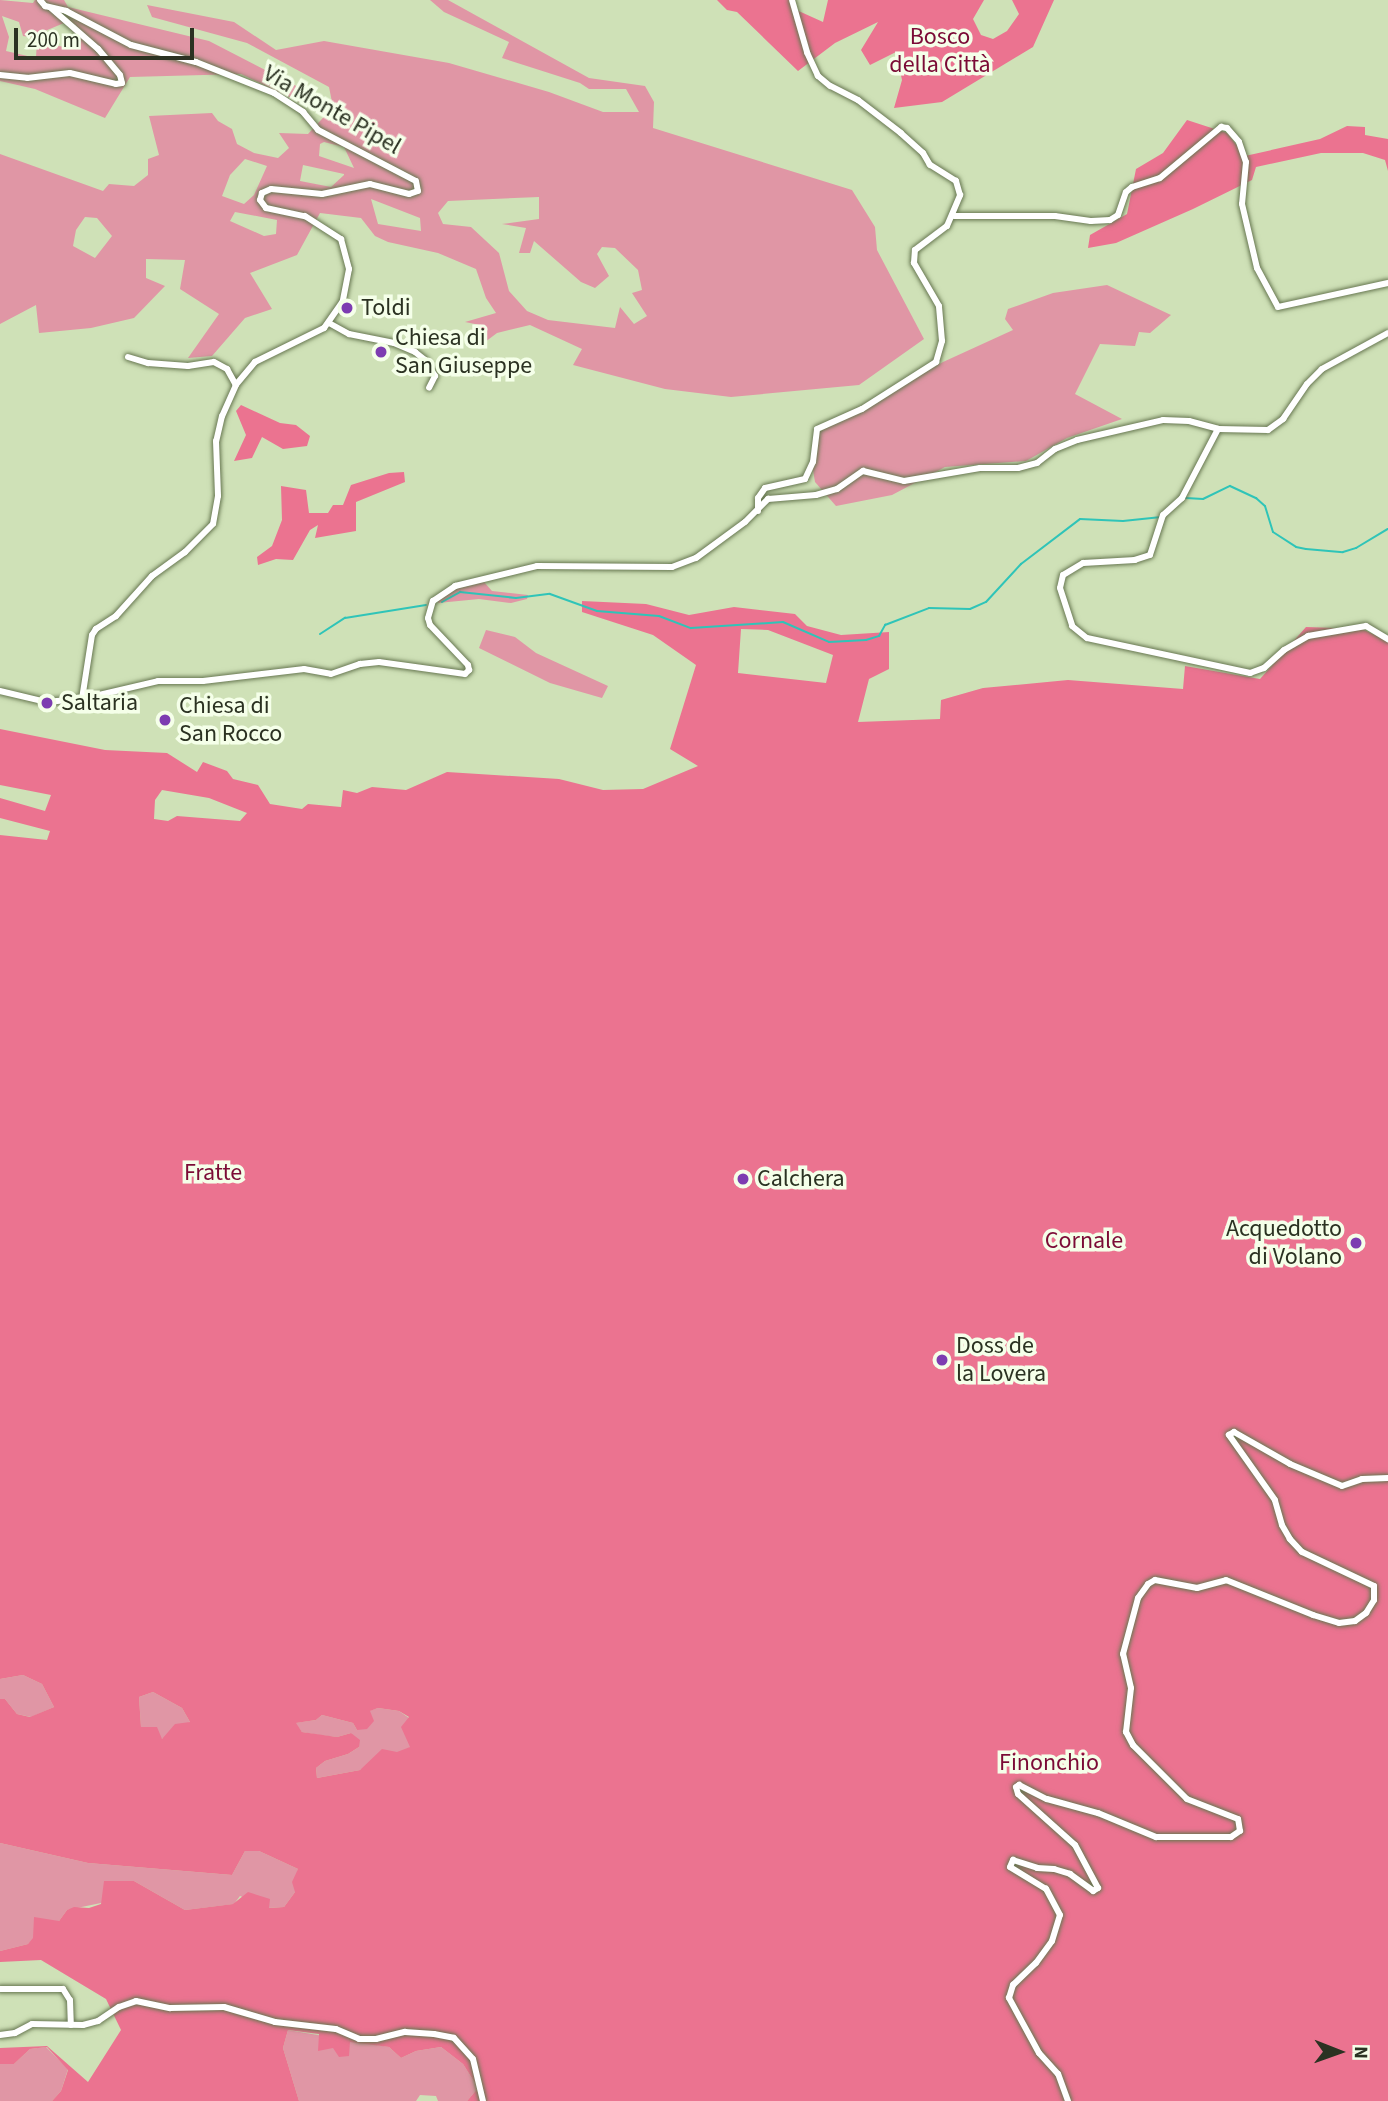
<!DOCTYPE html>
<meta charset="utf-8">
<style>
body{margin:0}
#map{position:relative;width:1388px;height:2101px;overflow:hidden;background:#cfe1b7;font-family:"Source Sans 3",sans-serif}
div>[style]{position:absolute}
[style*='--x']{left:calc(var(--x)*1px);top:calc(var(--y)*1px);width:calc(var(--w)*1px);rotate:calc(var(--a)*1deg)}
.green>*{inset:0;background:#e096a5}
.forest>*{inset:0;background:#eb7390}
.stream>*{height:2px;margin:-1px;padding:0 1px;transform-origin:1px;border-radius:1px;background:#2fc4b8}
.roads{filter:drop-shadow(0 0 2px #677751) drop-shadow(0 0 2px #677751)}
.minor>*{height:6px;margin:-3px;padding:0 3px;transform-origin:3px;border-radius:3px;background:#fff}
.dots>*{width:19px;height:19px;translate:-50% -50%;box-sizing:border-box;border:4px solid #f5ffe9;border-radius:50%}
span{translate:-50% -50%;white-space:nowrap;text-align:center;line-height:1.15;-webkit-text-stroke:7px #f5ffe9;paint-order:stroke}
.park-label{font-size:24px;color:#7b0b36}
.street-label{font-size:24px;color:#2b3222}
.poi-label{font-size:24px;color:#2b3222}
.left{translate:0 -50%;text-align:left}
.right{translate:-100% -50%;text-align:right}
.north{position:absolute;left:1304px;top:2017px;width:70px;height:70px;-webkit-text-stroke:5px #f5ffe9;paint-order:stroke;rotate:91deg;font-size:19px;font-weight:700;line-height:28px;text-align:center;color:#2b3222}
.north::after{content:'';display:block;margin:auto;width:24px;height:32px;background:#2b3222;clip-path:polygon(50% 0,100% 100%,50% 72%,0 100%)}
.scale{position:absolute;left:14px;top:28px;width:180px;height:32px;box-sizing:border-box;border:4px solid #2b3222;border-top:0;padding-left:9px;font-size:21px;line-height:24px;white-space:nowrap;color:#2b3222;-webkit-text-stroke:5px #f5ffe9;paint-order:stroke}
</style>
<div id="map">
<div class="green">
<i style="clip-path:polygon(evenodd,0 0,33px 3px,35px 0,64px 0,68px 7px,209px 41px,306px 91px,304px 104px,241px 74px,130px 77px,105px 118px,35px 89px,0 81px,0 0,2px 16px,19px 22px,23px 36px,37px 38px,36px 58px,6px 51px,9px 37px,2px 16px,0 0,64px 23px,78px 36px,77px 43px,70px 48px,53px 45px,45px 31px,64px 23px)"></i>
<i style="clip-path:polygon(evenodd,430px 0,448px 0,589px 78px,645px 86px,654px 102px,653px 128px,852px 190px,875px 227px,877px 250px,924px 339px,859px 385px,731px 397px,665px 389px,573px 365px,582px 349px,530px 325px,497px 333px,481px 345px,472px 338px,480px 325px,465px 322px,496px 313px,486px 298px,476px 269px,438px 253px,388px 242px,375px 236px,361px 218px,320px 213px,297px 255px,250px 273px,272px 309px,245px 318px,212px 356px,188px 358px,219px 314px,180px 289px,185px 260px,146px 259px,146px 278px,165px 286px,134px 318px,91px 328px,39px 333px,36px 305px,0 324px,0 154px,103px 191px,109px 184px,134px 186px,148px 175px,148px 159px,159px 155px,149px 116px,212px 113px,218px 121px,232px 129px,237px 144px,254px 153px,278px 158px,289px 148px,279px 133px,308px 134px,333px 107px,329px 87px,247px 43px,152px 17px,147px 5px,234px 22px,276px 50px,324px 41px,449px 63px,549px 92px,603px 112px,639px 112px,626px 89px,589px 89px,580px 83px,502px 58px,509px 42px,444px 12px,430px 0,324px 142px,344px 147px,354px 168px,319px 156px,320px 144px,324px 142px,430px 0,245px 159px,267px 166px,254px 195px,244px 204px,222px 196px,230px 175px,245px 159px,430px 0,303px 165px,344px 174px,344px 175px,331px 187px,300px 181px,303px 165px,430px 0,539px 197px,539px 219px,502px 224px,526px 228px,519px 253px,530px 253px,534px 241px,581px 282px,595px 288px,609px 276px,597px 254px,602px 247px,615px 248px,638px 270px,642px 290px,632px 293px,647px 316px,634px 324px,620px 307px,615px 328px,548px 320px,527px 311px,509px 291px,499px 253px,471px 227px,443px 224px,438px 213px,448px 201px,539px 197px,430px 0,371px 199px,420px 218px,421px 231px,378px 224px,371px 199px,430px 0,235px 212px,277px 220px,276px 234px,264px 236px,230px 221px,235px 212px,430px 0,85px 217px,97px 218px,112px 236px,95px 258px,73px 246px,76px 230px,85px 217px)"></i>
<i style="clip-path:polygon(1107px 285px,1171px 315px,1150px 333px,1139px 332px,1135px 346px,1100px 344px,1075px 394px,1122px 419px,1067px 438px,1026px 461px,945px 467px,892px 495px,836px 506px,815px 482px,811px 458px,814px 435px,943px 362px,1013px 330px,1005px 319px,1008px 309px,1053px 293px)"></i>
<i style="clip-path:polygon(484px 582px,492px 591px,528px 595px,527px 599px,511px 603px,479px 599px,438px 603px,439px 599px,454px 589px)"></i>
<i style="clip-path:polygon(486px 630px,515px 637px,536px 653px,608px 686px,602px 698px,550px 683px,479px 648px)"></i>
<i style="clip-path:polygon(23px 1675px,42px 1684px,54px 1707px,31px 1717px,17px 1714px,5px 1699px,0 1699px,0 1679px)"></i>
<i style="clip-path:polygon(153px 1692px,182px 1708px,190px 1722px,162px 1739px,141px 1728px,139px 1697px)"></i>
<i style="clip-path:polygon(378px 1708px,399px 1711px,409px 1718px,406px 1734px,411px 1747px,360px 1770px,317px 1778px,316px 1768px,325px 1761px,348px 1754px,359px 1747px,351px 1733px,337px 1737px,319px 1735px,302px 1732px,295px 1723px,316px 1720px,322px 1715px,353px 1723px,357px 1730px,369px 1711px)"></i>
<i style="clip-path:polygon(0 1843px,88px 1863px,232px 1875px,245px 1851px,259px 1851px,298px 1869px,295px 1892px,284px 1907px,268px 1908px,240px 1896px,234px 1904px,185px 1910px,134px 1881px,101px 1903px,67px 1910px,59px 1921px,28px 1944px,0 1951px)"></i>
<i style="clip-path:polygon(288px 2030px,389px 2047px,401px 2058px,416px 2051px,441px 2047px,463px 2064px,478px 2088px,467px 2101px,438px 2101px,436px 2096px,420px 2095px,416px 2101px,299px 2101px,283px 2048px)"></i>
<i style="clip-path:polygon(46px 2047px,68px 2069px,61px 2091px,52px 2101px,0 2101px,0 2064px,14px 2064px,30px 2049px)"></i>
</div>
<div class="forest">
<i style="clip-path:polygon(717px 0,790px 0,792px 8px,823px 22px,828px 0,984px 0,973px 19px,981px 35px,993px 39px,1007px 31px,1019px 14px,1012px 0,1054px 0,1033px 47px,942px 102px,894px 108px,902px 80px,896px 52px,870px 65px,861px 50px,878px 22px,835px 43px,798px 71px,737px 12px,727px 10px)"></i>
<i style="clip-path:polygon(1187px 120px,1227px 133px,1245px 156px,1320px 139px,1347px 126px,1365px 127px,1365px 135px,1388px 139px,1388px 171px,1385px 160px,1363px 153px,1321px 153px,1256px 167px,1252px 180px,1193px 209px,1116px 243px,1088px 248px,1090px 235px,1127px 214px,1136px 169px,1163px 153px)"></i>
<i style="clip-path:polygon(241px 405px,280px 423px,296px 425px,310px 436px,307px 446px,283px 449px,262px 437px,252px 458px,234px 461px,246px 435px,236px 411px)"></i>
<i style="clip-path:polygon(404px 472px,405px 482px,356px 502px,356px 531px,315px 538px,318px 525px,310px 530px,293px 560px,276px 559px,258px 565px,257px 557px,272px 546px,282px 520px,281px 486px,306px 490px,309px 513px,328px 513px,333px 505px,343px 505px,351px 485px,389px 473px)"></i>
<i style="clip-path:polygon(evenodd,582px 601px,646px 604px,689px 615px,734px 607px,795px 614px,807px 626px,841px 635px,889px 632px,889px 669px,869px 679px,858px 722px,940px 719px,941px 700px,983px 688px,1068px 680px,1183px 689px,1185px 666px,1260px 679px,1306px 627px,1362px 629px,1388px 641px,1388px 2101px,467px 2101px,478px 2088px,463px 2064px,441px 2047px,416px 2051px,401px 2058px,389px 2047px,350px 2042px,349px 2056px,339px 2057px,333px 2048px,318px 2051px,319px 2034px,288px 2030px,283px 2048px,299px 2101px,52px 2101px,61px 2091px,68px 2070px,47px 2047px,30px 2049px,14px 2064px,0 2064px,0 2048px,47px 2046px,88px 2082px,121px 2030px,106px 1999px,41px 1960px,0 1962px,0 1951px,28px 1944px,33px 1938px,34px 1917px,59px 1921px,67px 1910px,74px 1907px,89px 1908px,101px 1904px,104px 1881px,134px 1881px,185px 1910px,233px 1904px,248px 1892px,270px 1899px,269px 1908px,284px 1907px,295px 1892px,292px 1882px,298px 1869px,259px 1851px,245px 1851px,232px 1875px,88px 1863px,0 1843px,0 1699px,5px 1699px,17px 1714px,30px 1717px,54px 1707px,42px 1684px,23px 1675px,0 1679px,0 835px,47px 840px,50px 831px,0 818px,0 798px,45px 811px,51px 795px,0 785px,0 729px,105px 750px,167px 753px,197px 772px,203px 762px,227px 771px,233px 779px,258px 785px,270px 804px,302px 809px,308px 804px,341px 807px,343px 790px,357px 793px,372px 787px,406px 790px,447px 772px,559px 779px,603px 790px,643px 789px,698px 766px,670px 749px,696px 665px,653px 635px,582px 612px,582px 601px,741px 629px,768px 630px,833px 655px,826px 683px,738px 673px,741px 629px,582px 601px,162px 790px,209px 798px,247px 813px,240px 821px,177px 816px,168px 821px,154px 819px,155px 800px,162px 790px,582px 601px,153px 1692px,182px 1708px,190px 1722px,175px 1724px,162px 1739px,157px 1727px,141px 1727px,139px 1697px,153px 1692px,582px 601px,378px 1708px,399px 1711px,409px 1717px,401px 1727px,410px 1747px,397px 1752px,382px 1749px,360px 1770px,317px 1778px,316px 1768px,325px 1761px,348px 1754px,359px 1747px,360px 1740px,351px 1733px,337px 1737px,302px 1732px,296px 1723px,316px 1720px,322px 1715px,353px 1723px,357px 1730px,367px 1729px,374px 1721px,370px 1711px,378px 1708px)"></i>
</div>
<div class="stream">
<i style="--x:1186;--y:498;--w:17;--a:3"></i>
<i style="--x:1203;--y:499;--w:30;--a:-26"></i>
<i style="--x:1230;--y:486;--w:29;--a:25"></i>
<i style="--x:1256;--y:498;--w:12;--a:42"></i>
<i style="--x:1265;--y:506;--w:27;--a:73"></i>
<i style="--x:1273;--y:532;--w:27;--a:33"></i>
<i style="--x:1296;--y:547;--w:10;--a:11"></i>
<i style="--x:1306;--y:549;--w:37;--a:5"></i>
<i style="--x:1343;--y:552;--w:14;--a:-17"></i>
<i style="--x:1356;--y:548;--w:37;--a:-31"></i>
<i style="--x:442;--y:602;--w:21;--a:-29"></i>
<i style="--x:460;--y:592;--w:56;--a:6.1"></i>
<i style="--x:516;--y:598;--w:34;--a:-7"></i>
<i style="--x:550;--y:594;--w:50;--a:19.9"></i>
<i style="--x:597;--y:611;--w:62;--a:4.6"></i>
<i style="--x:659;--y:616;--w:34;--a:21"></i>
<i style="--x:691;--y:628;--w:92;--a:-3.7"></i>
<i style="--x:783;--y:622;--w:50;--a:23.5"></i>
<i style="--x:829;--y:642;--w:37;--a:-3"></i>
<i style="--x:866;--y:640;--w:14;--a:-17"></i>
<i style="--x:879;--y:636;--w:13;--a:-61"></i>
<i style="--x:885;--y:625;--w:47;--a:-21.1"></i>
<i style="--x:929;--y:608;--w:41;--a:1.4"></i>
<i style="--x:970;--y:609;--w:17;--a:-24"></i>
<i style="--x:986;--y:602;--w:52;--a:-47.4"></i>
<i style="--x:1021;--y:564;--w:74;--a:-37.3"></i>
<i style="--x:1080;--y:519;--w:43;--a:2.7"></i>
<i style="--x:1123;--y:521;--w:36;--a:-6"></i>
<i style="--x:320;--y:634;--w:30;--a:-33"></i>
<i style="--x:345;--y:618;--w:82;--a:-9.1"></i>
</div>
<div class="roads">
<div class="minor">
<i style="--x:40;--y:0;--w:8;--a:50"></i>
<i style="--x:45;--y:6;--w:22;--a:13"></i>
<i style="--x:66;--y:11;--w:73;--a:27.6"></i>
<i style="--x:131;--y:45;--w:67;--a:14.7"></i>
<i style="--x:196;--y:62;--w:84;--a:21.7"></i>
<i style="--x:274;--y:93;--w:35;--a:33"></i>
<i style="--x:303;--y:112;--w:23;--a:50"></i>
<i style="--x:318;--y:130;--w:110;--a:27.5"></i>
<i style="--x:416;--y:181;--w:10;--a:79"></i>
<i style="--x:418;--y:191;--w:9;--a:162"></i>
<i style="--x:409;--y:194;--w:40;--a:-165.6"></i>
<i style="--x:370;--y:184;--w:49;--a:168.2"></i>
<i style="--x:322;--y:194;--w:51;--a:-174.4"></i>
<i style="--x:271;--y:189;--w:10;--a:156"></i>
<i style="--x:262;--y:193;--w:7;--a:106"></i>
<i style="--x:260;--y:200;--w:10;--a:53"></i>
<i style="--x:266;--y:208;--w:40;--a:12"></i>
<i style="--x:305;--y:216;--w:43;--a:32.6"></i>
<i style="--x:341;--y:239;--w:31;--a:75"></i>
<i style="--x:349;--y:269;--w:33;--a:101"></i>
<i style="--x:343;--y:301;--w:33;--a:125"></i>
<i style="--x:324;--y:328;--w:77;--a:153.8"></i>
<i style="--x:255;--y:362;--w:30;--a:130"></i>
<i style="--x:236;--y:385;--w:34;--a:114"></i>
<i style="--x:222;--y:416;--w:26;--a:103"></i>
<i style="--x:216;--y:441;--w:55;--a:87.9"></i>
<i style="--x:218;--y:496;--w:28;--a:100"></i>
<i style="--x:213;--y:524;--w:40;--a:135"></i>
<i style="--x:185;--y:552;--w:41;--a:144"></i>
<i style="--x:152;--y:576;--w:54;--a:132"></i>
<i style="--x:116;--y:616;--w:24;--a:147"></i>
<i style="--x:96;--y:629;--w:7;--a:124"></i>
<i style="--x:92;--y:635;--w:65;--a:98.9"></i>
<i style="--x:0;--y:75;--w:27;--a:6"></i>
<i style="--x:27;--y:78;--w:43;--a:-6.6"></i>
<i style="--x:70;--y:73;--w:47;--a:13.4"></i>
<i style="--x:116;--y:84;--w:6;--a:-9"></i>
<i style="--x:122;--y:83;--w:8;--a:-104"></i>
<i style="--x:120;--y:75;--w:34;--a:-130"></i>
<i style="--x:98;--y:49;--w:62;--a:-138.9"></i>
<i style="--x:954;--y:216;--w:101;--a:0"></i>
<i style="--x:1055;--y:216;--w:36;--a:8"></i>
<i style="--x:1091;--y:221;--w:19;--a:-3"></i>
<i style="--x:1110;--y:220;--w:9;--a:-32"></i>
<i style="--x:1118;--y:215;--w:24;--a:-71"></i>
<i style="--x:1126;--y:192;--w:8;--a:-40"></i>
<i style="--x:1132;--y:187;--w:29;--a:-18"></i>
<i style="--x:1160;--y:178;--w:80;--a:-39.9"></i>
<i style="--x:1221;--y:127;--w:6;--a:9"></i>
<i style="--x:1227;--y:128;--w:18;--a:49"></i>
<i style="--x:1239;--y:142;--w:21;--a:71"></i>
<i style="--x:1246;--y:162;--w:42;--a:95.4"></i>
<i style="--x:1242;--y:204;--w:66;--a:76.8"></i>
<i style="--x:1257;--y:268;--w:44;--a:61.7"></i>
<i style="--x:1278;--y:307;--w:113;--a:-12.3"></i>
<i style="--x:329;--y:323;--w:23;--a:29"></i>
<i style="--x:349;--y:334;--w:46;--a:11.3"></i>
<i style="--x:394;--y:343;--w:23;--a:23"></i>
<i style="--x:415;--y:352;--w:13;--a:39"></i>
<i style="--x:425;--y:360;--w:19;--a:58"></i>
<i style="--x:435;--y:376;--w:13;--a:117"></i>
<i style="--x:128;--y:357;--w:21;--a:17"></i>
<i style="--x:148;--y:363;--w:40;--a:4.3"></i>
<i style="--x:188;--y:366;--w:26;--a:-9"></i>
<i style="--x:214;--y:362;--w:15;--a:28"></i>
<i style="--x:227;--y:369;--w:18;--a:61"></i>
<i style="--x:1218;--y:429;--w:78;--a:117.6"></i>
<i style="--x:1182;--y:498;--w:25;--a:138"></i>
<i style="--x:1163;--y:515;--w:42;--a:108"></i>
<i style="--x:1150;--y:555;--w:16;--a:162"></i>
<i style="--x:1135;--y:560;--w:52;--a:176.7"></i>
<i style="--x:1083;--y:563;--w:23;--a:149"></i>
<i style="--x:1063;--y:575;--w:13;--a:103"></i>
<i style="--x:1060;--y:588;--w:40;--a:72"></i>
<i style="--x:1072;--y:626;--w:19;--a:39"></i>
<i style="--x:1087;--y:638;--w:167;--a:12.1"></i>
<i style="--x:1250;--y:673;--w:15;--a:-20"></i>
<i style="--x:1264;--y:668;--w:27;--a:-42"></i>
<i style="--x:1284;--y:650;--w:28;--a:-30"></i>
<i style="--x:1308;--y:636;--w:59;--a:-9.8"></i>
<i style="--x:1366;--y:626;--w:26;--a:31"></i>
<i style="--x:758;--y:511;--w:13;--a:-90"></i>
<i style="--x:758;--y:498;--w:12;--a:-55"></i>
<i style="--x:765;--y:488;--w:41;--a:-12.7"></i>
<i style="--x:805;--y:479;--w:19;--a:-65"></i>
<i style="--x:813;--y:462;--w:33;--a:-83"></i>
<i style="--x:817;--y:429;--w:49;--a:-24"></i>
<i style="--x:862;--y:409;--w:88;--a:-32.4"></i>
<i style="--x:936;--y:362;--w:22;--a:-74"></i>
<i style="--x:942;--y:341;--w:35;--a:-95"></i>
<i style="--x:939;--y:306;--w:50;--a:-120.2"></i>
<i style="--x:914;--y:263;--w:13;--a:-86"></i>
<i style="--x:915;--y:250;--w:40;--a:-37"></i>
<i style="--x:947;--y:226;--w:34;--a:-67"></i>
<i style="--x:960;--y:195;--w:15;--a:-106"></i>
<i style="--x:956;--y:181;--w:31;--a:-148"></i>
<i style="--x:930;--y:165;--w:14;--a:-120"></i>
<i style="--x:923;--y:153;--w:30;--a:-138"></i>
<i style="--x:901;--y:133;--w:54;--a:-142.5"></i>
<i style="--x:858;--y:100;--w:31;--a:-153"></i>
<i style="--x:830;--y:86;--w:16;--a:-140"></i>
<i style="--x:818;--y:76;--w:26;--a:-115"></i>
<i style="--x:807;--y:52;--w:54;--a:-106.1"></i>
<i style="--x:0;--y:691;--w:47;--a:13.4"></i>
<i style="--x:46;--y:702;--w:36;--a:-5"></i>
<i style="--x:82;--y:699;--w:78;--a:-13.3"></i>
<i style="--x:158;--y:681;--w:45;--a:0"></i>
<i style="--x:203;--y:681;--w:102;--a:-6.8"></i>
<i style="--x:304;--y:669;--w:27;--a:10"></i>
<i style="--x:331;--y:674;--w:31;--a:-19"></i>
<i style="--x:360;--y:664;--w:19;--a:-6"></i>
<i style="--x:379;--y:662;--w:87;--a:7.9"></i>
<i style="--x:465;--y:674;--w:6;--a:-45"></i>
<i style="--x:469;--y:670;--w:5;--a:-101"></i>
<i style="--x:468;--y:665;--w:55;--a:-133.5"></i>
<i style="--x:430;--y:625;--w:7;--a:-106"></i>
<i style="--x:428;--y:618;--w:18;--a:-74"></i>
<i style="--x:433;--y:601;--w:27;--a:-34"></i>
<i style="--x:455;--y:586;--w:84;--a:-13.7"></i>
<i style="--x:537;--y:566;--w:135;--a:0.4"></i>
<i style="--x:672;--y:567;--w:26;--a:-21"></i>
<i style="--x:696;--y:558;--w:61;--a:-36.3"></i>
<i style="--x:745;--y:522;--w:33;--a:-45"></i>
<i style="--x:768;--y:499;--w:48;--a:-4.8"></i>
<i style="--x:816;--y:495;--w:22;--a:-16"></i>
<i style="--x:837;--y:489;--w:32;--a:-35"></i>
<i style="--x:863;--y:471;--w:42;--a:13.7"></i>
<i style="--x:904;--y:481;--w:77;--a:-9.7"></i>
<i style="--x:980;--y:468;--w:38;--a:0"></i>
<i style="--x:1018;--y:468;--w:20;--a:-15"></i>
<i style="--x:1037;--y:463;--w:23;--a:-38"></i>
<i style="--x:1055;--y:449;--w:24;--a:-22"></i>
<i style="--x:1077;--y:440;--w:88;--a:-13.1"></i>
<i style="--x:1163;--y:420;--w:26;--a:2"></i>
<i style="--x:1189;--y:421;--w:30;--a:15"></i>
<i style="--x:1218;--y:429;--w:50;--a:1.1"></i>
<i style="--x:1268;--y:430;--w:19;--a:-36"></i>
<i style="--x:1283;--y:419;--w:42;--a:-55.6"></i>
<i style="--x:1307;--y:384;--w:21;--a:-45"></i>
<i style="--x:1322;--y:369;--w:75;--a:-28.6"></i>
<i style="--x:0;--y:1989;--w:63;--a:0"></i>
<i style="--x:63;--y:1989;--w:13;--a:58"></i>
<i style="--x:70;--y:2000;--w:25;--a:88"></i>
<i style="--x:0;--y:2035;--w:15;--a:-8"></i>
<i style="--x:15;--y:2033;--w:19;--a:-28"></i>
<i style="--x:32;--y:2024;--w:51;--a:1.1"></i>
<i style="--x:83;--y:2025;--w:16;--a:-15"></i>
<i style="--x:98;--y:2021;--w:25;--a:-34"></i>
<i style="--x:119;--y:2007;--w:18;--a:-19"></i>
<i style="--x:136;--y:2001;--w:35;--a:12"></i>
<i style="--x:170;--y:2008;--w:54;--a:-1.1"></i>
<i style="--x:224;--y:2007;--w:53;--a:16.4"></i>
<i style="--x:275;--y:2022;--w:61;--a:6.5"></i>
<i style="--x:336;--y:2029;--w:25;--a:23"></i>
<i style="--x:359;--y:2039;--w:17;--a:0"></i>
<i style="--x:376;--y:2039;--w:30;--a:-14"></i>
<i style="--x:405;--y:2032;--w:29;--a:4"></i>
<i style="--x:434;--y:2034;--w:20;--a:11"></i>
<i style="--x:454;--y:2038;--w:28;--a:48"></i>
<i style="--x:473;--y:2059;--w:43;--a:76.6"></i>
<i style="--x:1068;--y:2101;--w:29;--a:-110"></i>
<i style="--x:1058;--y:2074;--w:28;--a:-132"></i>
<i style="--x:1039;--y:2053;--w:63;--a:-118.6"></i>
<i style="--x:1009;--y:1998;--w:14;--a:-73"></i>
<i style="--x:1013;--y:1985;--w:32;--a:-44"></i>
<i style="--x:1036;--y:1963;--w:27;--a:-54"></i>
<i style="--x:1052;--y:1941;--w:27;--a:-73"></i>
<i style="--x:1060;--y:1915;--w:30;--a:-118"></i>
<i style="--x:1046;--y:1889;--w:42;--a:-148.6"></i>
<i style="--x:1010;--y:1867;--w:8;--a:-67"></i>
<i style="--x:1013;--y:1860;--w:25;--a:18"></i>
<i style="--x:1037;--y:1868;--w:17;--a:3"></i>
<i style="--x:1054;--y:1869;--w:17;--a:17"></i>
<i style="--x:1070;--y:1874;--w:29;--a:36"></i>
<i style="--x:1093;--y:1891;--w:6;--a:-31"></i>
<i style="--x:1098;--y:1888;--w:49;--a:-118.1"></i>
<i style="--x:1075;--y:1845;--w:76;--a:-138.2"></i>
<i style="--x:1018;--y:1794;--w:7;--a:-106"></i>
<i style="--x:1016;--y:1787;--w:4;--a:-34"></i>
<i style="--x:1019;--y:1785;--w:31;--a:27"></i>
<i style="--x:1047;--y:1799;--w:53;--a:15.4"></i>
<i style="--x:1098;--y:1813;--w:63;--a:22.5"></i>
<i style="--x:1156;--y:1837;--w:75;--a:0"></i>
<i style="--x:1231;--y:1837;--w:11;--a:-34"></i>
<i style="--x:1240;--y:1831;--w:12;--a:-99"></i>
<i style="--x:1238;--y:1819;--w:55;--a:-158.6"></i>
<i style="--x:1187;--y:1799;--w:76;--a:-135"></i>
<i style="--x:1133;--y:1745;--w:15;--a:-118"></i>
<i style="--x:1126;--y:1732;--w:44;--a:-83.5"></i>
<i style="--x:1131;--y:1688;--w:35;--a:-103"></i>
<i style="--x:1123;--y:1654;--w:58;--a:-75"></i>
<i style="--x:1138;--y:1598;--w:17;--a:-54"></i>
<i style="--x:1148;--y:1584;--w:8;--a:-30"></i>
<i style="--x:1155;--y:1580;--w:43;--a:10.8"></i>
<i style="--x:1197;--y:1588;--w:30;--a:-15"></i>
<i style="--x:1226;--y:1580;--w:94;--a:21.9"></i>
<i style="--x:1313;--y:1615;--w:27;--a:17"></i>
<i style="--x:1339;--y:1623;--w:16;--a:-7"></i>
<i style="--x:1355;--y:1621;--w:14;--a:-36"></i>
<i style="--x:1366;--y:1613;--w:15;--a:-58"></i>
<i style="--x:1374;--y:1600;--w:14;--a:-90"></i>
<i style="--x:1374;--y:1586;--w:80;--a:-154.7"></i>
<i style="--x:1302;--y:1552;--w:18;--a:-133"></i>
<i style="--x:1290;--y:1539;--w:16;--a:-120"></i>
<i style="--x:1282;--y:1525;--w:26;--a:-106"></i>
<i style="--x:1275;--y:1500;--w:80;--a:-125.3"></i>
<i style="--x:1229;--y:1435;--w:6;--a:-31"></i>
<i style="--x:1234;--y:1432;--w:64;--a:29.7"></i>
<i style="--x:1290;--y:1464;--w:56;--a:22.9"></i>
<i style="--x:1342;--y:1486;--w:21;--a:-19"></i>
<i style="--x:1362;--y:1479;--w:26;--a:-2"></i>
</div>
</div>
<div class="dots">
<i style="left:347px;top:308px;background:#7d3cb1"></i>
<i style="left:381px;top:352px;background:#7d3cb1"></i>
<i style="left:47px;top:703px;background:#7d3cb1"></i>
<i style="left:165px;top:720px;background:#7d3cb1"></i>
<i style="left:743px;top:1179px;background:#7d3cb1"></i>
<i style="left:1356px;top:1243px;background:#7d3cb1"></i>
<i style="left:942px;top:1360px;background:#7d3cb1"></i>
</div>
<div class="park-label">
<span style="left:940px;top:51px">Bosco<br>della Città</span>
<span style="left:213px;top:1173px">Fratte</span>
<span style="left:1084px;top:1241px">Cornale</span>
<span style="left:1049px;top:1763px">Finonchio</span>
</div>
<div class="street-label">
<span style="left:332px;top:110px;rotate:30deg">Via Monte Pipel</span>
</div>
<div class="poi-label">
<span class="left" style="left:361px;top:308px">Toldi</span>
<span class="left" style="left:395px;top:352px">Chiesa di<br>San Giuseppe</span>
<span class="left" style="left:61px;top:703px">Saltaria</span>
<span class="left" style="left:179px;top:720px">Chiesa di<br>San Rocco</span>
<span class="left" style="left:757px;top:1179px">Calchera</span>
<span class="right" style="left:1342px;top:1243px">Acquedotto<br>di Volano</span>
<span class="left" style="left:956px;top:1360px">Doss de<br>la Lovera</span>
</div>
<div class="north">N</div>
<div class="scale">200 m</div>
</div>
